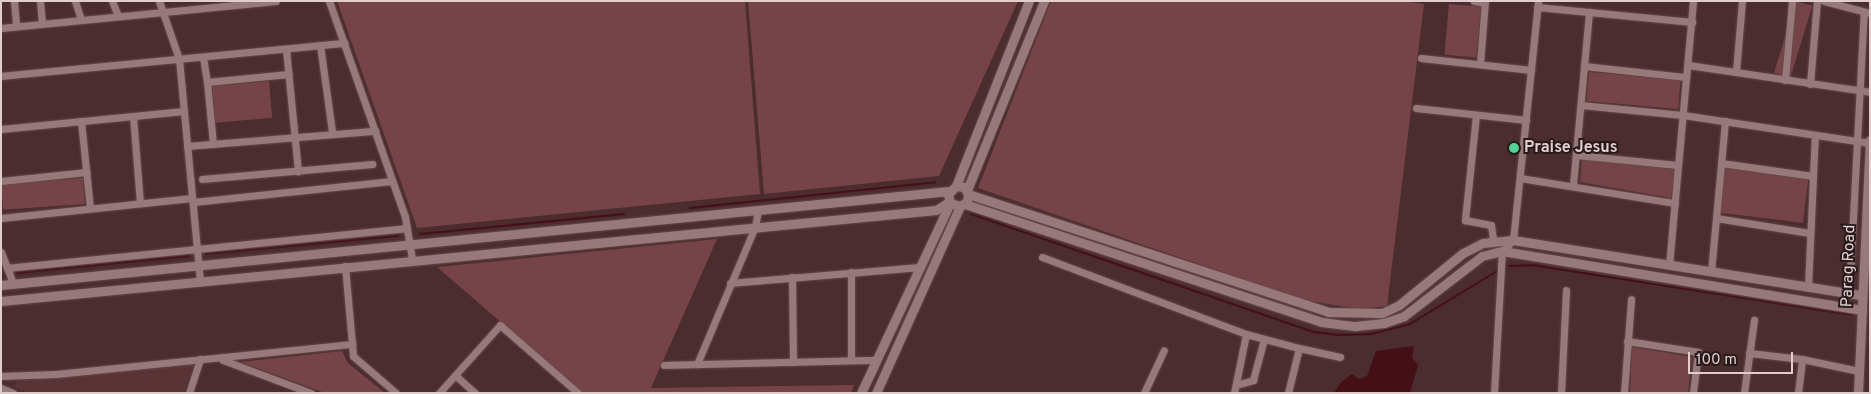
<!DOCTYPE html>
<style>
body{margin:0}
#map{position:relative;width:1871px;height:394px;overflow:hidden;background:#4b2c2f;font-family:Overpass,sans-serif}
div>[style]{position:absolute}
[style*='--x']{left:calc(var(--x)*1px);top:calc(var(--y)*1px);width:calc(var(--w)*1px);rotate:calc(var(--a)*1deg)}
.built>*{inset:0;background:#593336}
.green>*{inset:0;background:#764448;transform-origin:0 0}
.water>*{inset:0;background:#450f18}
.stream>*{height:2px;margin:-1px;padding:0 1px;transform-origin:1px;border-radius:1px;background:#450f18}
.roads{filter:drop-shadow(0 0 1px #66494c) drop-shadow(0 0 1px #66494c)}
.minor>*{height:7px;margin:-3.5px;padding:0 3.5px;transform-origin:3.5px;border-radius:3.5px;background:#97797b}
.tertiary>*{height:9px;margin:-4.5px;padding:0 4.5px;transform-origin:4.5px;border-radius:4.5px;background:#97797b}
.dots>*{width:14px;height:14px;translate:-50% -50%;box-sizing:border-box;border:2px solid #28191a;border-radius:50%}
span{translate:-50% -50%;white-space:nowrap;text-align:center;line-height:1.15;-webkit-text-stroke:4px #28191a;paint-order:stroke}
.poi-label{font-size:16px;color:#e1cdce;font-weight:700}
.left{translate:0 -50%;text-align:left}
.street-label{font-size:16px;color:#e1cdce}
.frame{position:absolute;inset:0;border:2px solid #e1cdce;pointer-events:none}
.scale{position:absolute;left:1688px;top:352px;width:105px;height:22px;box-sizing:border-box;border:2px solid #e1cdce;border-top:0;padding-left:6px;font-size:15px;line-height:18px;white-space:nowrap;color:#e1cdce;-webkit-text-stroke:4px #28191a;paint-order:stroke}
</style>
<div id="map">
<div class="built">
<i style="clip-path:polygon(194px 365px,184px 393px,29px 393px,15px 387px,17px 381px)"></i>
</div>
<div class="green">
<i style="clip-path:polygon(337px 1px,745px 1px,760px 194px,417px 228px)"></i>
<i style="clip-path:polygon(748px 1px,1018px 1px,939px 176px,764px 194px)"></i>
<i style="clip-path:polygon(1051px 1px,1403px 1px,1424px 4px,1387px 306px,1359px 309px,1303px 300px,978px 188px)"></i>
<i style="left:1796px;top:1px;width:17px;height:75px;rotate:17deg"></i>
<i style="left:1449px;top:4px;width:32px;height:51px;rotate:5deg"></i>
<i style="left:1589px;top:72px;width:92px;height:29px;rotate:5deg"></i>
<i style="left:269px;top:81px;width:37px;height:57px;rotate:85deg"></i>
<i style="clip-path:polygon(1582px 159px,1675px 169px,1671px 198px,1580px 182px)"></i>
<i style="left:1725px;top:168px;width:84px;height:45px;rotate:7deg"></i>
<i style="left:83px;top:178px;width:26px;height:82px;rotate:86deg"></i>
<i style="clip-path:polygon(717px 239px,651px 388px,854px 385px,851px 393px,583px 393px,437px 267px)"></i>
<i style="clip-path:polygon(1632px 347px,1692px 357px,1688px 393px,1630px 393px)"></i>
<i style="clip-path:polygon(342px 351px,348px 363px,385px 393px,325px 393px,240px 362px)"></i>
</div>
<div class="water">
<i style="clip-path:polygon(1414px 346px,1412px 358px,1418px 365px,1410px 393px,1334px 393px,1341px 382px,1352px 374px,1359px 379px,1367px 376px,1376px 351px)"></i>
</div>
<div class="stream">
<i style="--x:690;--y:208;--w:247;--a:-6"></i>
<i style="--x:971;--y:214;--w:363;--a:19"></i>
<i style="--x:1314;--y:332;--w:26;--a:7"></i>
<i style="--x:1340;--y:335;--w:31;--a:-2"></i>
<i style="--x:1371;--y:334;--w:40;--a:-14.4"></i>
<i style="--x:1410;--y:324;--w:102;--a:-31.3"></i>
<i style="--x:420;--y:234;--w:205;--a:-5.6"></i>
<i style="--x:206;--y:254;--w:193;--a:-5.4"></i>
<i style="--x:1509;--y:266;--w:23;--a:-2"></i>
<i style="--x:1532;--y:265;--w:324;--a:8.9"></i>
<i style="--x:17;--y:273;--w:173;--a:-5.6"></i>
</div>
<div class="roads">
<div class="minor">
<i style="--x:14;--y:1;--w:25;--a:85"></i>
<i style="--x:40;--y:1;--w:23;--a:85"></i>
<i style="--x:75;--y:1;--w:20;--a:72"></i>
<i style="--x:112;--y:1;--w:16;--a:68"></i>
<i style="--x:159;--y:1;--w:61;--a:71"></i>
<i style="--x:179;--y:59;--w:223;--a:84.6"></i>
<i style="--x:329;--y:1;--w:229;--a:70.6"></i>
<i style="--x:405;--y:217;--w:43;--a:80.5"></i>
<i style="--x:1474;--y:1;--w:11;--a:10"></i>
<i style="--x:1824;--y:1;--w:48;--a:14.6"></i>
<i style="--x:1537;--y:7;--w:156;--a:5.5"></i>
<i style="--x:1;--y:28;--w:276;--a:-5.6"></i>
<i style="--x:320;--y:45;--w:88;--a:82.1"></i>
<i style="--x:286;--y:49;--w:123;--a:84.4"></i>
<i style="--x:203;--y:57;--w:25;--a:81"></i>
<i style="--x:1421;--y:58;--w:111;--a:6.2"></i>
<i style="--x:1480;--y:64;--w:63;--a:-85.5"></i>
<i style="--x:1688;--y:65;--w:184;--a:8.4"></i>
<i style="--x:1584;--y:66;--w:103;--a:6.2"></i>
<i style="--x:1736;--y:72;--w:71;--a:-85.2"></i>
<i style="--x:1;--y:76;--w:345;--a:-5.5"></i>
<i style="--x:1785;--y:80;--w:79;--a:-84.9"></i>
<i style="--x:1810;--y:84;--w:83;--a:-85.2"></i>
<i style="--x:1581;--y:105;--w:102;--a:5.6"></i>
<i style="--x:1683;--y:115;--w:189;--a:8.5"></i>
<i style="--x:1416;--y:108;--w:111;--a:6.2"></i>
<i style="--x:1476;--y:115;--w:106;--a:96"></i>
<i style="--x:1465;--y:220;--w:26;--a:11"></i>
<i style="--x:1491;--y:225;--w:15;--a:82"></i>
<i style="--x:133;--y:116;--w:87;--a:85.4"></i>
<i style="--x:81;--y:121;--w:87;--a:84.1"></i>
<i style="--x:1;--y:129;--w:184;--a:-5.6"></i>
<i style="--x:213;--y:144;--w:62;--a:-95.5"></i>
<i style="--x:207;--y:82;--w:82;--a:-5.6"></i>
<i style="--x:187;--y:146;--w:189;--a:-4.6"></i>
<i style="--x:1576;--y:155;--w:102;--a:5.6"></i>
<i style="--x:1721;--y:163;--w:93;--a:8"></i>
<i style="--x:1520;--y:178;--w:157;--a:9.2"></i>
<i style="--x:202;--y:179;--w:171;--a:-5"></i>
<i style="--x:1;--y:181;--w:86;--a:-6"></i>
<i style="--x:1573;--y:185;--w:174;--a:-84.7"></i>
<i style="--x:193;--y:202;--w:200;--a:-6"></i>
<i style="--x:1;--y:218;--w:192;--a:-6"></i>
<i style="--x:1716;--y:218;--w:95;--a:9.1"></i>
<i style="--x:1;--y:252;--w:34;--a:69"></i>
<i style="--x:1042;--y:257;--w:218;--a:20.7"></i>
<i style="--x:1246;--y:334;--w:55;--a:14.8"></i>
<i style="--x:1669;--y:265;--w:265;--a:-84.8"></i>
<i style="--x:345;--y:266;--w:90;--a:84.9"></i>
<i style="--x:353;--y:356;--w:57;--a:40.7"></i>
<i style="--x:7;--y:268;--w:402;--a:-5.7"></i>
<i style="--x:1711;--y:272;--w:152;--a:-84.7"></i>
<i style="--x:1850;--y:275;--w:263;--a:-87"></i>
<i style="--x:792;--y:277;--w:85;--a:89.3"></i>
<i style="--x:730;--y:283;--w:190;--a:-4.8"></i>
<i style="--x:1808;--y:287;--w:152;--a:-87.4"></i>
<i style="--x:1627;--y:341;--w:72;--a:8.8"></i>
<i style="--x:1698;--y:352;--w:41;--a:97"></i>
<i style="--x:1749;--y:353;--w:53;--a:6.5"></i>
<i style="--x:1802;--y:359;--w:58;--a:11.9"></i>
<i style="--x:222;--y:357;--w:3;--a:72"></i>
<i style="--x:223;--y:360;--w:94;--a:20.6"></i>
<i style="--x:851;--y:360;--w:88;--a:-90"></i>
<i style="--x:697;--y:364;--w:149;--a:-67.1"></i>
<i style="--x:755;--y:227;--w:17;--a:-80"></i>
<i style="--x:664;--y:365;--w:212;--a:-1.4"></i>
<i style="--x:455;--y:375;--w:27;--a:42"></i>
<i style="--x:1;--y:376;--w:55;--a:-2.1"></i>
<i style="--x:56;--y:374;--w:298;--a:-5.8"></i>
<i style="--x:1236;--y:385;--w:18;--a:-16"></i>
<i style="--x:1253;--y:380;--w:42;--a:-75"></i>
<i style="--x:1;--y:388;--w:13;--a:23"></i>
<i style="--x:189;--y:393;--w:36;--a:-72"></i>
<i style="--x:439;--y:393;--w:91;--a:-48.1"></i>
<i style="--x:500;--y:325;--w:103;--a:41.1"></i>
<i style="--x:1144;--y:393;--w:47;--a:-65.1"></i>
<i style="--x:1234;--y:393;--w:60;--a:-78.5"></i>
<i style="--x:1288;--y:393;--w:46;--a:-76.3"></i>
<i style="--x:1299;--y:348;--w:42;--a:12.4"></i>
<i style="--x:1494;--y:393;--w:142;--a:-86.8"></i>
<i style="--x:1502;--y:251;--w:16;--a:-45"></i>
<i style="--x:1513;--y:240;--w:240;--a:-84"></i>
<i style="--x:1561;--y:393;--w:103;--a:-87.2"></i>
<i style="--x:1624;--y:393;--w:94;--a:-85.7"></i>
<i style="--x:1744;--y:393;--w:74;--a:-82.2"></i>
<i style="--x:1798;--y:393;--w:34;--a:-83"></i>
</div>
<div class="tertiary">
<i style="--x:956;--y:186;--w:8;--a:7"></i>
<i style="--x:964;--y:187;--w:8;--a:60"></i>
<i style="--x:968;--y:194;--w:8;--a:97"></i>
<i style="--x:967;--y:202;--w:8;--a:150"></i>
<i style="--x:960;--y:206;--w:10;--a:-163"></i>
<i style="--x:950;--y:203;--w:9;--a:-103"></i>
<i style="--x:948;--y:194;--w:11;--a:-45"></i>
<i style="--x:956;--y:186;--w:199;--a:-68.5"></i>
<i style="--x:967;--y:190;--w:204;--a:-67.8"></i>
<i style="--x:968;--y:194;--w:379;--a:18.1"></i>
<i style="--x:1328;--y:312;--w:54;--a:1.1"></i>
<i style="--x:1382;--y:313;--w:19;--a:-25"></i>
<i style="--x:1399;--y:305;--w:82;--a:-39.1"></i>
<i style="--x:1463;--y:253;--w:22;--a:-27"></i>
<i style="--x:1483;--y:243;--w:30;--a:-6"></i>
<i style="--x:1513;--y:240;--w:353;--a:9"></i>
<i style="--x:965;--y:204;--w:375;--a:18.3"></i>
<i style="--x:1321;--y:322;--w:34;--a:7"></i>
<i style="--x:1355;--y:326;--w:29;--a:-6"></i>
<i style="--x:1384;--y:323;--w:21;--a:-19"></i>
<i style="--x:1404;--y:316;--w:98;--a:-37.6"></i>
<i style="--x:1482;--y:256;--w:21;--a:-14"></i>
<i style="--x:1502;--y:251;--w:365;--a:9.3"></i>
<i style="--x:1;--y:285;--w:953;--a:-5.66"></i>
<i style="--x:1;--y:301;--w:939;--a:-5.56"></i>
<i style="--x:936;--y:210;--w:15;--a:-32"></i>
<i style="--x:861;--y:393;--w:210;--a:-64.9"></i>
<i style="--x:876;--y:393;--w:205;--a:-65.8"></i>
<i style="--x:1858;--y:393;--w:253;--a:-87.3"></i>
</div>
</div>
<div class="dots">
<i style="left:1514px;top:148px;background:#53d396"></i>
</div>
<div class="poi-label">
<span class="left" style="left:1524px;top:148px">Praise Jesus</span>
</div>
<div class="street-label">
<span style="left:1849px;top:266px;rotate:-88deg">Parag Road</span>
</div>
<div class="frame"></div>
<div class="scale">100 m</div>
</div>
